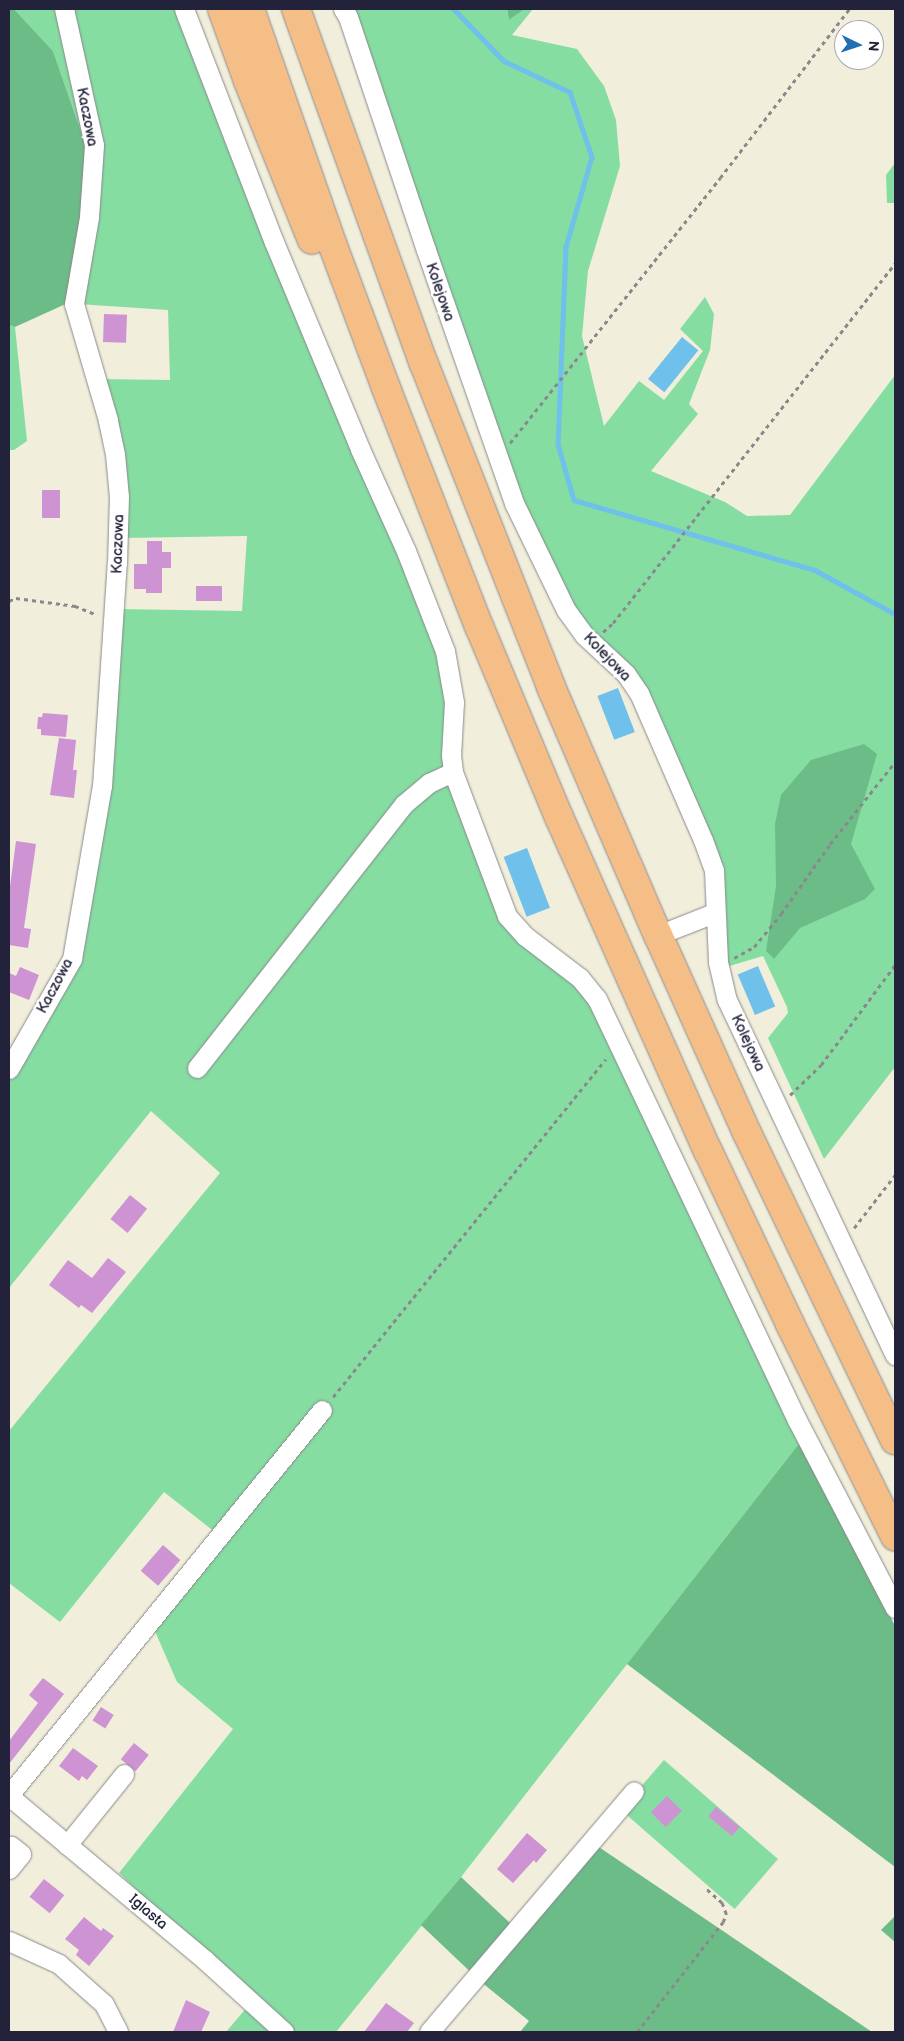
<!DOCTYPE html>
<style>
body{margin:0}
#map{position:relative;width:904px;height:2041px;overflow:hidden;background:#f1eedb;font-family:"Balsamiq Sans",sans-serif}
div>[style]{position:absolute}
[style*='--x']{left:calc(var(--x)*1px);top:calc(var(--y)*1px);width:calc(var(--w)*1px);rotate:calc(var(--a)*1deg)}
.green>*{inset:0;background:#85dda2;transform-origin:0 0}
.forest>*{inset:0;background:#6cbc88}
.water>*{inset:0;background:#6fc0ea;transform-origin:0 0}
.stream>*{height:4.5px;margin:-2.25px;padding:0 2.25px;transform-origin:2.25px;border-radius:2.25px;background:#6fc0ea}
.building>*{inset:0;background:#cd93d3;transform-origin:0 0}
.path>*{height:2.5px;margin-top:-1.25px;transform-origin:0;background:repeating-linear-gradient(90deg,#8a888b 0 4px,transparent 0 8px)}
.roads{filter:drop-shadow(0 0 1px #8a888b) drop-shadow(0 0 1px #8a888b)}
.minor>*{height:19px;margin:-9.5px;padding:0 9.5px;transform-origin:9.5px;border-radius:9.5px;background:#fff}
.highway>*{height:28px;margin:-14px;padding:0 14px;transform-origin:14px;border-radius:14px;background:#f6be87}
span{translate:-50% -50%;white-space:nowrap;text-align:center;line-height:1.15;-webkit-text-stroke:5px #fff;paint-order:stroke}
.street-label{font-size:15px;color:#22223b}
.frame{position:absolute;inset:0;border:10px solid #22223b;pointer-events:none}
.north{position:absolute;left:834px;top:20px;width:50px;height:50px;box-sizing:border-box;background:#fff;border:1px solid #a7a7b1;border-radius:50%;rotate:94deg;font-size:14px;font-weight:700;line-height:20px;text-align:center;color:#22223b}
.north::after{content:'';display:block;margin:auto;width:18px;height:22px;background:#1f6fb2;clip-path:polygon(50% 0,100% 100%,50% 72%,0 100%)}
</style>
<div id="map">
<div class="green">
<i style="clip-path:polygon(14px 9px,57px 9px,85px 143px,53px 51px)"></i>
<i style="clip-path:polygon(70px 9px,178px 9px,440px 654px,447px 697px,446px 742px,507px 926px,567px 974px,594px 1008px,801px 1441px,461px 1877px,336px 2032px,289px 2032px,207px 1957px,119px 1873px,233px 1729px,177px 1682px,151px 1622px,220px 1536px,164px 1492px,60px 1622px,9px 1583px,9px 1431px,220px 1173px,151px 1111px,9px 1288px,9px 1079px,76px 962px,118px 609px,242px 611px,247px 536px,121px 538px,100px 379px,170px 380px,168px 310px,78px 304px,94px 218px)"></i>
<i style="clip-path:polygon(351px 9px,507px 9px,509px 20px,525px 9px,533px 9px,512px 35px,577px 49px,604px 86px,616px 120px,620px 166px,588px 271px,582px 336px,604px 426px,639px 381px,664px 400px,703px 351px,680px 329px,705px 297px,714px 314px,710px 350px,689px 404px,698px 414px,651px 471px,725px 502px,747px 516px,790px 515px,895px 375px,895px 1067px,824px 1159px,768px 1038px,788px 1013px,787px 1007px,763px 956px,726px 967px,721px 885px,643px 690px,572px 613px,518px 501px)"></i>
<i style="clip-path:polygon(895px 163px,895px 203px,887px 203px,886px 175px)"></i>
<i style="clip-path:polygon(9px 325px,15px 327px,27px 441px,14px 450px,9px 450px)"></i>
<i style="left:664px;top:1760px;width:151px;height:66px;rotate:41deg"></i>
<i style="clip-path:polygon(248px 2006px,275px 2032px,226px 2032px)"></i>
</div>
<div class="forest">
<i style="clip-path:polygon(9px 9px,14px 9px,53px 51px,85px 143px,83px 217px,70px 302px,15px 327px,9px 325px)"></i>
<i style="clip-path:polygon(507px 9px,525px 9px,509px 20px)"></i>
<i style="clip-path:polygon(864px 744px,877px 754px,851px 844px,875px 889px,865px 899px,800px 928px,774px 959px,766px 951px,776px 886px,775px 824px,781px 795px,811px 760px)"></i>
<i style="clip-path:polygon(801px 1441px,895px 1626px,895px 1867px,627px 1664px)"></i>
<i style="clip-path:polygon(587px 1839px,872px 2032px,520px 2032px,529px 2021px,480px 1981px,421px 1925px,461px 1877px,512px 1925px)"></i>
<i style="clip-path:polygon(895px 1916px,895px 1942px,881px 1930px)"></i>
</div>
<div class="water">
<i style="left:682px;top:337px;width:21px;height:54px;rotate:39deg"></i>
<i style="left:618px;top:688px;width:47px;height:22px;rotate:69deg"></i>
<i style="left:527px;top:848px;width:64px;height:25px;rotate:69deg"></i>
<i style="left:758px;top:966px;width:44px;height:22px;rotate:67deg"></i>
</div>
<div class="stream">
<i style="--x:454;--y:9;--w:72;--a:46.1"></i>
<i style="--x:504;--y:61;--w:73;--a:25.2"></i>
<i style="--x:570;--y:92;--w:69;--a:71.3"></i>
<i style="--x:592;--y:157;--w:94;--a:106.1"></i>
<i style="--x:566;--y:247;--w:197;--a:92.3"></i>
<i style="--x:558;--y:444;--w:58;--a:74.1"></i>
<i style="--x:574;--y:500;--w:251;--a:16.2"></i>
<i style="--x:815;--y:570;--w:91;--a:28.8"></i>
</div>
<div class="building">
<i style="left:104px;top:314px;width:23px;height:28px;rotate:2deg"></i>
<i style="left:42px;top:490px;width:18px;height:28px"></i>
<i style="clip-path:polygon(147px 541px,162px 541px,162px 552px,171px 552px,171px 568px,162px 568px,162px 593px,146px 593px,146px 589px,134px 589px,134px 564px,147px 564px)"></i>
<i style="left:196px;top:586px;width:26px;height:15px"></i>
<i style="clip-path:polygon(43px 713px,68px 715px,66px 737px,41px 735px,41px 729px,37px 729px,38px 717px,42px 717px)"></i>
<i style="clip-path:polygon(59px 738px,76px 740px,73px 770px,77px 770px,74px 798px,50px 795px)"></i>
<i style="clip-path:polygon(16px 841px,36px 844px,24px 928px,31px 929px,28px 948px,9px 945px,9px 894px)"></i>
<i style="clip-path:polygon(20px 967px,39px 975px,29px 1000px,9px 992px,9px 973px,16px 976px)"></i>
<i style="left:130px;top:1195px;width:22px;height:31px;rotate:39deg"></i>
<i style="clip-path:polygon(108px 1258px,126px 1272px,92px 1313px,81px 1305px,79px 1308px,49px 1285px,68px 1260px,92px 1278px)"></i>
<i style="left:163px;top:1545px;width:23px;height:34px;rotate:41deg"></i>
<i style="clip-path:polygon(43px 1678px,64px 1694px,9px 1764px,9px 1741px,38px 1703px,29px 1695px)"></i>
<i style="left:101px;top:1707px;width:15px;height:16px;rotate:32deg"></i>
<i style="left:134px;top:1743px;width:19px;height:21px;rotate:39deg"></i>
<i style="clip-path:polygon(73px 1748px,98px 1766px,87px 1780px,82px 1776px,79px 1781px,59px 1766px)"></i>
<i style="left:667px;top:1796px;width:21px;height:23px;rotate:45deg"></i>
<i style="left:716px;top:1807px;width:31px;height:12px;rotate:40deg"></i>
<i style="clip-path:polygon(527px 1833px,547px 1850px,536px 1863px,534px 1860px,513px 1883px,497px 1869px)"></i>
<i style="left:44px;top:1879px;width:26px;height:23px;rotate:39deg"></i>
<i style="clip-path:polygon(84px 1917px,101px 1931px,103px 1928px,114px 1936px,89px 1966px,76px 1955px,79px 1950px,65px 1939px)"></i>
<i style="clip-path:polygon(186px 2000px,210px 2012px,201px 2032px,173px 2032px)"></i>
<i style="clip-path:polygon(386px 2003px,414px 2023px,407px 2032px,364px 2032px)"></i>
</div>
<div class="path">
<i style="--x:510;--y:443;--w:338;--a:-51.6"></i>
<i style="--x:720;--y:178;--w:213;--a:-52.6"></i>
<i style="--x:9;--y:601;--w:8;--a:-23"></i>
<i style="--x:16;--y:598;--w:60;--a:7.7"></i>
<i style="--x:75;--y:606;--w:24;--a:22"></i>
<i style="--x:603;--y:632;--w:13;--a:-42"></i>
<i style="--x:613;--y:623;--w:457;--a:-51.9"></i>
<i style="--x:734;--y:958;--w:23;--a:-29"></i>
<i style="--x:754;--y:947;--w:43;--a:-50.7"></i>
<i style="--x:781;--y:914;--w:85;--a:-55"></i>
<i style="--x:830;--y:844;--w:105;--a:-51.6"></i>
<i style="--x:790;--y:1095;--w:43;--a:-44.1"></i>
<i style="--x:821;--y:1065;--w:124;--a:-53.5"></i>
<i style="--x:854;--y:1228;--w:67;--a:-52.3"></i>
<i style="--x:333;--y:1397;--w:434;--a:-51.1"></i>
<i style="--x:637;--y:2032;--w:140;--a:-52"></i>
<i style="--x:723;--y:1922;--w:9;--a:-69"></i>
<i style="--x:726;--y:1914;--w:12;--a:-110"></i>
<i style="--x:722;--y:1903;--w:23;--a:-139"></i>
</div>
<div class="roads">
<div class="minor">
<i style="--x:184;--y:9;--w:250;--a:68.9"></i>
<i style="--x:274;--y:242;--w:224;--a:67.4"></i>
<i style="--x:360;--y:449;--w:112;--a:65.7"></i>
<i style="--x:406;--y:551;--w:107;--a:68.7"></i>
<i style="--x:445;--y:651;--w:52;--a:80"></i>
<i style="--x:454;--y:702;--w:53;--a:93.2"></i>
<i style="--x:451;--y:755;--w:17;--a:83"></i>
<i style="--x:453;--y:772;--w:154;--a:69.4"></i>
<i style="--x:507;--y:916;--w:27;--a:48"></i>
<i style="--x:525;--y:936;--w:69;--a:37.4"></i>
<i style="--x:580;--y:978;--w:27;--a:51"></i>
<i style="--x:597;--y:999;--w:466;--a:64.6"></i>
<i style="--x:797;--y:1420;--w:212;--a:62.5"></i>
<i style="--x:343;--y:9;--w:9;--a:58"></i>
<i style="--x:348;--y:17;--w:246;--a:71.5"></i>
<i style="--x:426;--y:250;--w:268;--a:70.8"></i>
<i style="--x:514;--y:503;--w:119;--a:64.1"></i>
<i style="--x:566;--y:610;--w:31;--a:54"></i>
<i style="--x:584;--y:635;--w:57;--a:42.9"></i>
<i style="--x:626;--y:674;--w:23;--a:56"></i>
<i style="--x:639;--y:693;--w:160;--a:66.5"></i>
<i style="--x:703;--y:840;--w:32;--a:70"></i>
<i style="--x:714;--y:870;--w:92;--a:87.5"></i>
<i style="--x:718;--y:962;--w:39;--a:77"></i>
<i style="--x:727;--y:1000;--w:393;--a:64.7"></i>
<i style="--x:658;--y:935;--w:55;--a:-21.4"></i>
<i style="--x:709;--y:915;--w:6;--a:0"></i>
<i style="--x:197;--y:1068;--w:335;--a:-51.9"></i>
<i style="--x:404;--y:804;--w:33;--a:-40"></i>
<i style="--x:429;--y:783;--w:26;--a:-25"></i>
<i style="--x:9;--y:1069;--w:127;--a:-60.2"></i>
<i style="--x:72;--y:959;--w:176;--a:-80.2"></i>
<i style="--x:102;--y:786;--w:224;--a:-86.2"></i>
<i style="--x:117;--y:563;--w:66;--a:-88.3"></i>
<i style="--x:119;--y:497;--w:43;--a:-95.3"></i>
<i style="--x:115;--y:454;--w:35;--a:-102"></i>
<i style="--x:108;--y:420;--w:121;--a:-106.3"></i>
<i style="--x:74;--y:304;--w:88;--a:-80.2"></i>
<i style="--x:89;--y:217;--w:72;--a:-86"></i>
<i style="--x:94;--y:145;--w:139;--a:-102.4"></i>
<i style="--x:9;--y:1795;--w:496;--a:-50.9"></i>
<i style="--x:9;--y:1796;--w:256;--a:39.9"></i>
<i style="--x:205;--y:1960;--w:107;--a:42.3"></i>
<i style="--x:67;--y:1845;--w:91;--a:-51.2"></i>
<i style="--x:9;--y:1869;--w:19;--a:-51"></i>
<i style="--x:21;--y:1854;--w:13;--a:-141"></i>
<i style="--x:9;--y:1941;--w:55;--a:24.7"></i>
<i style="--x:59;--y:1964;--w:60;--a:41.6"></i>
<i style="--x:104;--y:2004;--w:31;--a:63"></i>
<i style="--x:429;--y:2032;--w:316;--a:-49.6"></i>
</div>
<div class="highway">
<i style="--x:222;--y:9;--w:77;--a:70.1"></i>
<i style="--x:248;--y:81;--w:171;--a:68.1"></i>
<i style="--x:250;--y:9;--w:251;--a:70.7"></i>
<i style="--x:333;--y:246;--w:152;--a:69.5"></i>
<i style="--x:386;--y:388;--w:256;--a:68.7"></i>
<i style="--x:479;--y:626;--w:207;--a:67.3"></i>
<i style="--x:559;--y:817;--w:366;--a:66"></i>
<i style="--x:708;--y:1151;--w:191;--a:64.6"></i>
<i style="--x:790;--y:1324;--w:237;--a:63.7"></i>
<i style="--x:296;--y:9;--w:377;--a:70.2"></i>
<i style="--x:424;--y:364;--w:347;--a:68.5"></i>
<i style="--x:551;--y:687;--w:270;--a:66.7"></i>
<i style="--x:658;--y:935;--w:217;--a:65.8"></i>
<i style="--x:747;--y:1133;--w:341;--a:64.3"></i>
</div>
</div>
<div class="street-label">
<span style="left:87px;top:117px;rotate:79deg">Kaczowa</span>
<span style="left:440px;top:292px;rotate:71deg">Kolejowa</span>
<span style="left:118px;top:544px;rotate:-88deg">Kaczowa</span>
<span style="left:607px;top:657px;rotate:46deg">Kolejowa</span>
<span style="left:55px;top:986px;rotate:-62deg">Kaczowa</span>
<span style="left:748px;top:1043px;rotate:65deg">Kolejowa</span>
<span style="left:148px;top:1912px;rotate:40deg">Iglasta</span>
</div>
<div class="frame"></div>
<div class="north">N</div>
</div>
